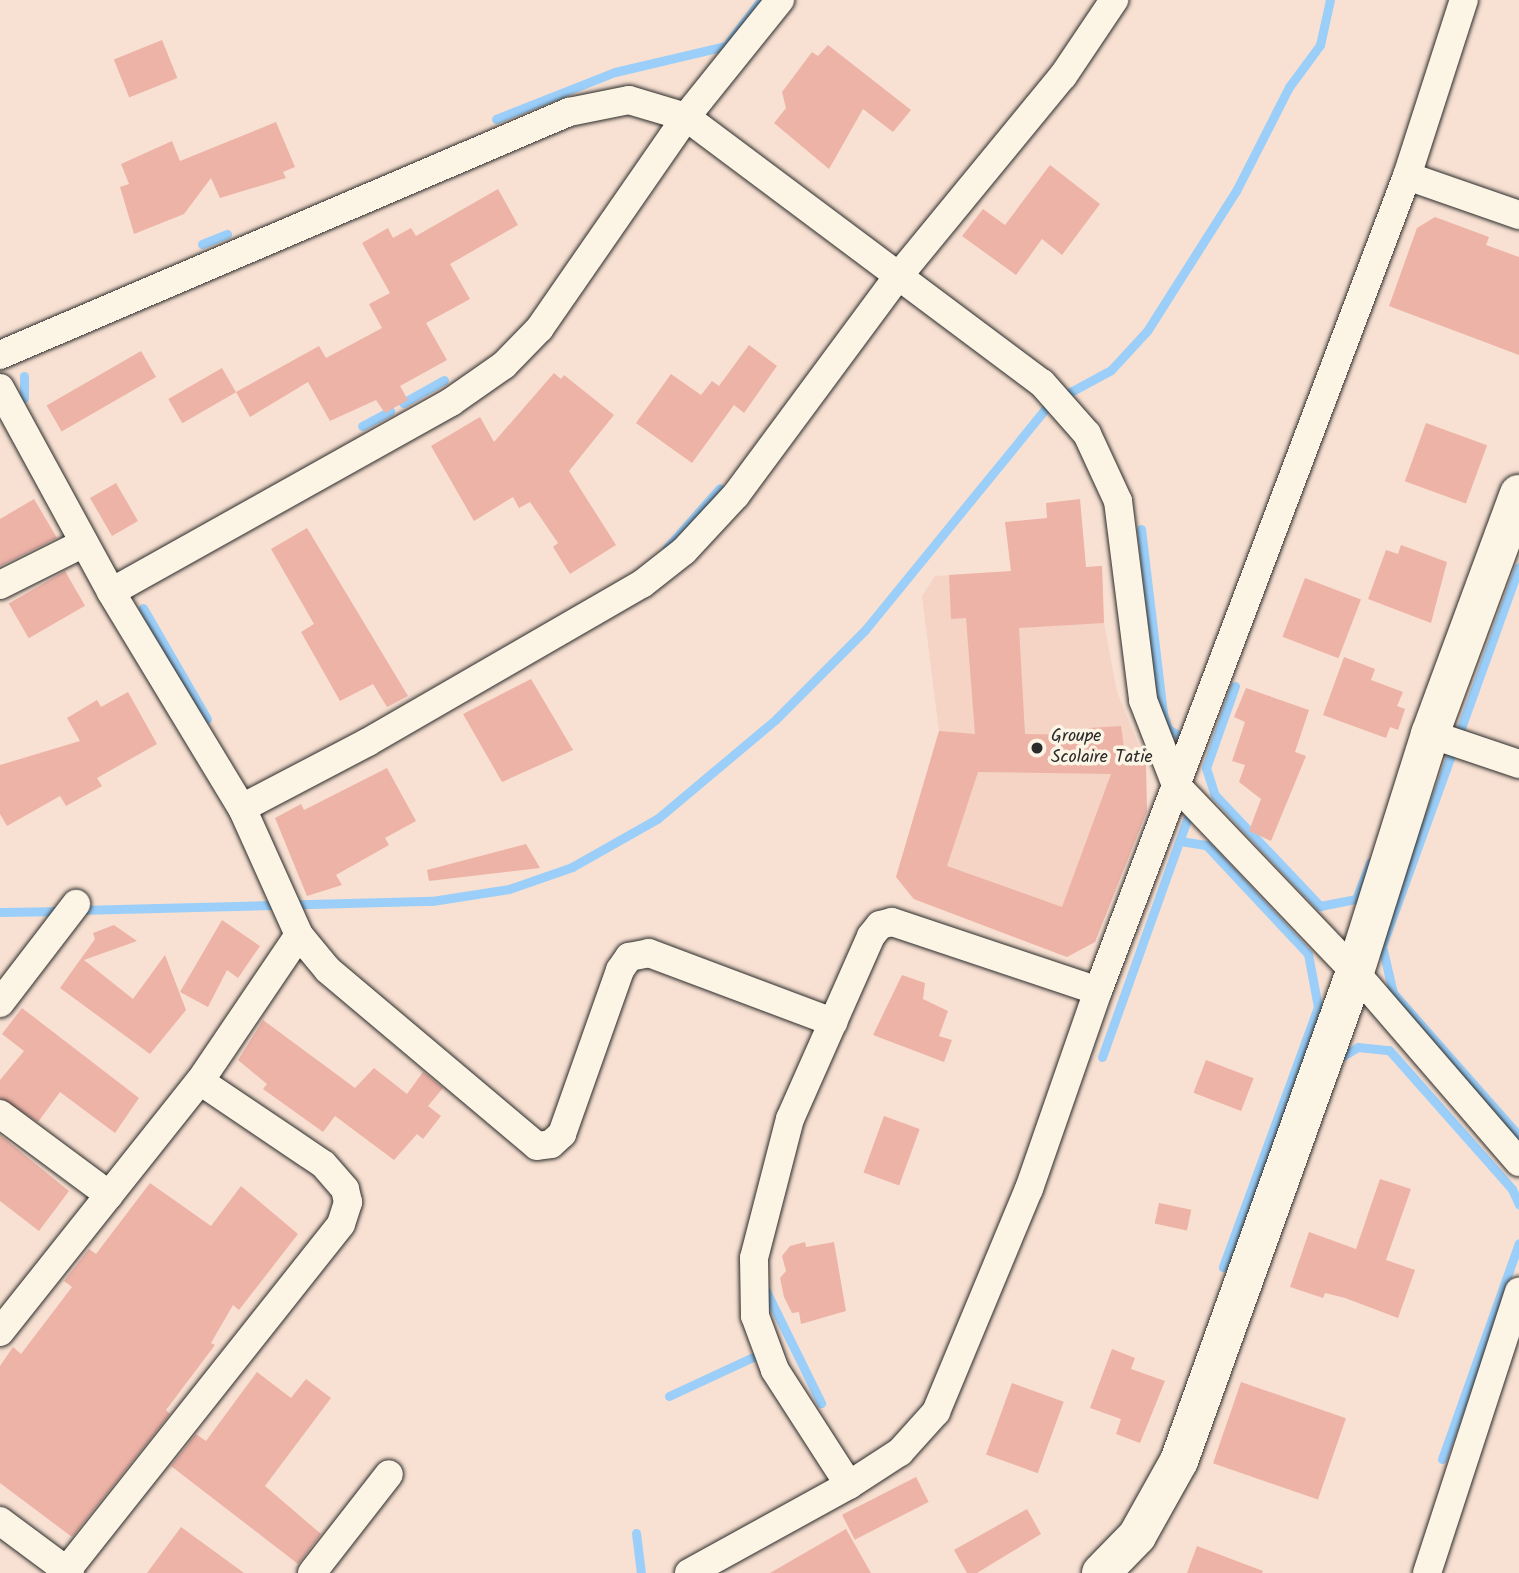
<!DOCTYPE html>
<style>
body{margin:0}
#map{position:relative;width:1519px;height:1573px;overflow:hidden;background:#f8e1d2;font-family:Kalam,sans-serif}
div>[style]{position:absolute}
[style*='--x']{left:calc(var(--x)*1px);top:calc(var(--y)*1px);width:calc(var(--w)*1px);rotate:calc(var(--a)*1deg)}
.built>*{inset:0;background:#f5d3c5}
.stream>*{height:9px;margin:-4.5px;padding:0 4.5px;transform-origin:4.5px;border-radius:4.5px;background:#9bcff9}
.building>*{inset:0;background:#edb3a7;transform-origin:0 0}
.roads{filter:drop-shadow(0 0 2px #2b2b2b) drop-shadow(0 0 2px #2b2b2b)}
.street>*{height:28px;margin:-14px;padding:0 14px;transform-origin:14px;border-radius:14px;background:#fcf5e5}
.secondary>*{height:38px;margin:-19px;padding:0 19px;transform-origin:19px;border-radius:19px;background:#fcf5e5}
.dots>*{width:19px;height:19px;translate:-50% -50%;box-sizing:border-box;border:4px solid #fcf5e5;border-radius:50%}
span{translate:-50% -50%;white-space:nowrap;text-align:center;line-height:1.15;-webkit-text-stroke:7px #fcf5e5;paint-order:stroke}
.poi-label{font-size:18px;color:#2b2b2b}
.left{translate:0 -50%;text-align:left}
</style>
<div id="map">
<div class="built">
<i style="clip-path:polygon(1102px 566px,1104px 623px,1117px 692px,1146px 764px,1067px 957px,913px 899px,896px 877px,939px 731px,922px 596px,935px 576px)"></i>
</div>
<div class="stream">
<i style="--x:496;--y:119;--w:128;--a:-21.6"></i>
<i style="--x:615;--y:72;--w:114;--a:-13.2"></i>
<i style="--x:726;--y:46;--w:58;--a:-52.7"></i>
<i style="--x:202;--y:244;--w:27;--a:-22"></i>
<i style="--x:24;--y:376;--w:22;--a:90"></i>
<i style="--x:403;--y:403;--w:47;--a:-29.3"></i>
<i style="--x:362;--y:426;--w:32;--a:-28"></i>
<i style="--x:1141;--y:529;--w:186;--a:83.2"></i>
<i style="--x:1163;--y:714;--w:16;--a:72"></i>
<i style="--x:1168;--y:729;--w:12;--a:31"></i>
<i style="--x:666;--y:549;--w:81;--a:-48.5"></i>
<i style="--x:143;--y:608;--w:128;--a:60"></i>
<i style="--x:1235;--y:686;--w:87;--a:109.5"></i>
<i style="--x:1206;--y:768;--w:28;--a:72"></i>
<i style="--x:1215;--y:795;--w:153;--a:46.6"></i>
<i style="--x:1320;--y:906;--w:37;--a:-11"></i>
<i style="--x:1356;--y:899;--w:39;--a:-69"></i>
<i style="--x:1461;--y:728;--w:171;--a:-70.2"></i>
<i style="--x:1450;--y:758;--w:200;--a:109.9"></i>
<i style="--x:1382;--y:946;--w:48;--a:76.8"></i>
<i style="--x:1393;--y:993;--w:191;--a:48.6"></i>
<i style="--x:1180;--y:841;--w:26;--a:9"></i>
<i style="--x:1206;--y:845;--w:149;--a:46.9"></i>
<i style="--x:1308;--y:954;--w:54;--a:79.3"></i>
<i style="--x:1318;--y:1007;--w:277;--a:110.1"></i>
<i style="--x:79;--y:910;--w:353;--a:-1.5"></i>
<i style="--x:432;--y:901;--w:78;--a:-8.9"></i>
<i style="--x:509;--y:889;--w:67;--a:-19.2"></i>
<i style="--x:572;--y:867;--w:98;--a:-29.5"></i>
<i style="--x:657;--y:819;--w:155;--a:-40"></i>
<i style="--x:776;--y:719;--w:126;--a:-45"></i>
<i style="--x:865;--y:630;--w:293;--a:-50.8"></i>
<i style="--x:1050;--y:403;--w:69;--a:-28.4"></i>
<i style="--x:1111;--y:370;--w:53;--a:-47.3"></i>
<i style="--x:1147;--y:331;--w:166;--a:-57.6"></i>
<i style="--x:1236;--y:191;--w:117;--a:-63"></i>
<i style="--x:1289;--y:87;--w:52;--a:-53.6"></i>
<i style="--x:1320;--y:45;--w:46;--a:-77.5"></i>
<i style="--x:0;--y:912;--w:65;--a:-0.9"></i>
<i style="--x:1343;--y:1056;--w:17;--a:-31"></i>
<i style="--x:1358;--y:1047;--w:31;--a:6"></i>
<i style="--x:1389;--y:1050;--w:186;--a:48.5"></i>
<i style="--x:1512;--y:1189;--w:17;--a:66"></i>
<i style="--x:1102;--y:1057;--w:253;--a:-70.3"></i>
<i style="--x:766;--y:1291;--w:125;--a:63.8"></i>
<i style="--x:669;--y:1396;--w:95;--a:-24.9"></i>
<i style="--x:1442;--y:1459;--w:229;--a:-70.4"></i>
<i style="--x:636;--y:1533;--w:40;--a:82.9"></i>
</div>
<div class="building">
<i style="left:162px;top:40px;width:41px;height:52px;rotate:68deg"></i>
<i style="clip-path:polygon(828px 45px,911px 110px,893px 132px,863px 109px,829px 169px,774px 123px,786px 108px,782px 92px,812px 52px,818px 56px)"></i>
<i style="clip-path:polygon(276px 122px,295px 167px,283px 172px,286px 178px,220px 198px,211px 178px,184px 214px,134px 234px,120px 187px,129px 184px,121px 164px,172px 141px,180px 161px)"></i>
<i style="clip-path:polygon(1050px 165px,1100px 204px,1062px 255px,1042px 239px,1016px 275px,962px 236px,983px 209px,1005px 225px)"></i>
<i style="clip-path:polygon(498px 189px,518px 225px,450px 264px,470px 299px,426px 323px,447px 360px,400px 386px,408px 400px,385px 413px,376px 400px,330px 421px,308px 382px,250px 417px,236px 392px,319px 346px,326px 358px,382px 328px,369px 304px,390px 293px,362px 243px,388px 228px,393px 238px,411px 228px,416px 236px)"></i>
<i style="clip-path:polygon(1435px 217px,1489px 237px,1486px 245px,1519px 257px,1519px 355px,1389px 306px,1417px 228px)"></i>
<i style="clip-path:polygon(749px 345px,777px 366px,744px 413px,734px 405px,692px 463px,636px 423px,671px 374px,701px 395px,712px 381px,719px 386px)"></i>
<i style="left:141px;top:351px;width:30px;height:109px;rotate:60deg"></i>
<i style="left:222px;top:368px;width:28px;height:62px;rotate:60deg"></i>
<i style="clip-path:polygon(554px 373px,561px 379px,564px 375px,614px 415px,569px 471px,616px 545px,570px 574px,553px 547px,558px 543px,530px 502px,519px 508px,513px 497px,474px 521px,431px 446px,480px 417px,494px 442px)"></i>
<i style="left:1426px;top:423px;width:65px;height:62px;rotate:20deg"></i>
<i style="left:116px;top:483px;width:44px;height:30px;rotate:60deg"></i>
<i style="clip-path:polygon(34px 499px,57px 538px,0 566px,0 519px)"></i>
<i style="clip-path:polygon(evenodd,1080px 499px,1086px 567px,1102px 566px,1104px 623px,1019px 628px,1025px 734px,1089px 735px,1089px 728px,1121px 726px,1126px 764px,1146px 764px,1147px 811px,1095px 942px,1067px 957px,914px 899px,896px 877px,939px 731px,975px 734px,966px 618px,951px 619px,949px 575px,1011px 571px,1005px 522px,1047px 518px,1046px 503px,1080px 499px,978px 772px,1111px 774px,1062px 907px,947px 866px,978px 772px)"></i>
<i style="clip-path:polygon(307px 528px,408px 696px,387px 707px,373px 684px,340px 701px,301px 632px,314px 624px,271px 549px)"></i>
<i style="clip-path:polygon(1401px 545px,1447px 562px,1431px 623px,1368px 599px,1386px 550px,1398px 554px)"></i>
<i style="left:65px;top:571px;width:40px;height:65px;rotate:60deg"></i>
<i style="left:1305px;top:578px;width:60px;height:63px;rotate:21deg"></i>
<i style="clip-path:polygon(1344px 657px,1375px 669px,1371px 680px,1403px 692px,1397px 706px,1405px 709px,1398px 730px,1390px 727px,1386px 738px,1323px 715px)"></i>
<i style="clip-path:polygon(531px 679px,573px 750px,502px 782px,463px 714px)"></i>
<i style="clip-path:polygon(1246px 688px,1309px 710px,1295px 752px,1306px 756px,1271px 841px,1249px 831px,1261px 799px,1239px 782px,1245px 765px,1232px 761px,1245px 722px,1234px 717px)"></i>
<i style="clip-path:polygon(128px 692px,157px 744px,97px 778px,102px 786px,66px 806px,60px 796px,7px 826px,0 814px,0 765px,80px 741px,67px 718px,97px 700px,101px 707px)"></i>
<i style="clip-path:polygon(387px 768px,416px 821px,385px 838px,389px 845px,336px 875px,342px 885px,307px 896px,275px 818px,301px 804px,304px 810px)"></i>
<i style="clip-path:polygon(526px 844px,540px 868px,429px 881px,427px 870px)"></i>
<i style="clip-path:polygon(222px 920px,260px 946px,238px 978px,227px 970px,208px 1007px,180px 992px)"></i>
<i style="clip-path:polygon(114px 925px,137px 941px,84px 960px,133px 999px,165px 955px,186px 1010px,150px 1054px,60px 988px,95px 939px,93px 933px)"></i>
<i style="clip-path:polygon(902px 975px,925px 983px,923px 999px,948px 1011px,939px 1036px,952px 1040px,944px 1062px,873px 1035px)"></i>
<i style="clip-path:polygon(22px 1008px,139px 1098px,115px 1133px,60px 1092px,38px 1122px,0 1098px,0 1080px,24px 1051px,2px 1034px)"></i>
<i style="clip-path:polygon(263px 1020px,355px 1088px,374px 1068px,407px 1094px,423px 1072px,443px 1088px,428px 1106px,441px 1116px,423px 1139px,417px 1134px,394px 1160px,335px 1116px,323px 1132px,263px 1089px,267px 1084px,238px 1060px)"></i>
<i style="left:1206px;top:1060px;width:51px;height:35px;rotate:21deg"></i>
<i style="left:884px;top:1116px;width:38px;height:60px;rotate:20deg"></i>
<i style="clip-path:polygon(0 1135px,69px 1191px,39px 1231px,0 1201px)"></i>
<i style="clip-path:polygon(1380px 1179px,1411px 1189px,1386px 1260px,1415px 1270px,1398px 1318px,1345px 1298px,1325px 1293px,1323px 1298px,1290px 1287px,1309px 1232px,1356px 1249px)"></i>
<i style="clip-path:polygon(150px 1183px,211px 1226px,241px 1186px,298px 1234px,239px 1310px,233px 1305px,211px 1343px,215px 1345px,166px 1410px,170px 1414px,72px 1537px,0 1483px,0 1366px,13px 1347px,21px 1354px,72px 1287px,64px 1281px,89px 1249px,96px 1254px)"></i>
<i style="left:1159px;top:1203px;width:33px;height:21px;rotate:12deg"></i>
<i style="clip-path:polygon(805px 1242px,806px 1247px,834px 1242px,846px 1311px,801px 1324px,799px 1312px,792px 1313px,784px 1297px,780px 1278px,786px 1271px,782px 1256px,790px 1246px)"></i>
<i style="clip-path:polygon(1112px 1349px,1135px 1358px,1131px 1369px,1165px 1381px,1140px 1443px,1116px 1434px,1121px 1419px,1090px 1408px)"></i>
<i style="clip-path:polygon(257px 1372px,291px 1398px,306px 1379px,331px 1398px,265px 1486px,321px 1534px,298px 1564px,171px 1466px,196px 1434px,206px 1441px)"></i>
<i style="left:1241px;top:1382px;width:111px;height:86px;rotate:19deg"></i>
<i style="left:1012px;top:1383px;width:55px;height:76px;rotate:20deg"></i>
<i style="left:916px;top:1477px;width:28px;height:83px;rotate:63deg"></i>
<i style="clip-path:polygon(1027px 1509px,1041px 1534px,977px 1573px,967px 1573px,954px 1550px)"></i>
<i style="clip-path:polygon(181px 1527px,244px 1573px,147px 1573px)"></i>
<i style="clip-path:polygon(846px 1529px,871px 1573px,770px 1573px)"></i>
<i style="clip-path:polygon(1197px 1546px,1263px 1571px,1262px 1573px,1187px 1573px)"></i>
</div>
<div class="roads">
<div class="street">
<i style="--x:780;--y:0;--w:150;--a:128.8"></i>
<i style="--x:686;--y:117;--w:257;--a:124.7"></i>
<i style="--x:540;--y:328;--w:52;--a:134.2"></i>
<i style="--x:504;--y:365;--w:65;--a:145.1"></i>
<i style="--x:451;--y:402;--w:389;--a:150.8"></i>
<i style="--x:111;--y:592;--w:253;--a:58.8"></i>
<i style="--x:242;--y:808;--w:139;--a:65.8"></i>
<i style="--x:299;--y:935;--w:45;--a:50.4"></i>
<i style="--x:328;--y:970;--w:273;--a:40.1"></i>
<i style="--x:537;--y:1146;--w:14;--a:-8"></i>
<i style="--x:551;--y:1144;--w:15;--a:-42"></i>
<i style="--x:562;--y:1134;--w:174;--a:-70.5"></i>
<i style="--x:620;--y:970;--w:16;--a:-55"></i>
<i style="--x:629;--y:957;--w:20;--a:-11"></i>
<i style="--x:649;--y:953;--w:197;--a:20.6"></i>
<i style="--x:1407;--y:176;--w:119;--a:19.2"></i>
<i style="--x:0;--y:355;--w:619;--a:-23.13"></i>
<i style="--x:569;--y:112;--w:61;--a:-11.3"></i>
<i style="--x:629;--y:100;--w:59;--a:16.6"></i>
<i style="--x:686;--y:117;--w:444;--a:36.8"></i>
<i style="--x:1042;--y:383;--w:68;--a:48.6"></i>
<i style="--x:1087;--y:434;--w:74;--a:65.2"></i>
<i style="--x:1118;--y:501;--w:201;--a:82.8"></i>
<i style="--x:1143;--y:700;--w:91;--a:68.8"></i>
<i style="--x:1176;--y:785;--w:259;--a:46.3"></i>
<i style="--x:1355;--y:972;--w:251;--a:49.2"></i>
<i style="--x:0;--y:388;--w:232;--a:61.4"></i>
<i style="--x:0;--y:585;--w:94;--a:-26.6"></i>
<i style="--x:1430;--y:734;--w:94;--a:18.6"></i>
<i style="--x:242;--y:808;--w:142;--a:-27.6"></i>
<i style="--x:368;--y:742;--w:316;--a:-30"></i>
<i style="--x:642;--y:584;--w:53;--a:-38.2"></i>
<i style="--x:684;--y:551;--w:76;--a:-47.1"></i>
<i style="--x:736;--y:495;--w:269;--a:-53.5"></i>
<i style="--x:896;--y:279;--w:263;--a:-50.6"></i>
<i style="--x:1063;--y:76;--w:92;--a:-56.1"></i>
<i style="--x:0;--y:1003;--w:125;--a:-52.5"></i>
<i style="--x:0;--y:1114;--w:136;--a:36.6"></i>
<i style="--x:0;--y:1332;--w:321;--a:-51.5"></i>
<i style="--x:200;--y:1081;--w:176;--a:-55.9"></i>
<i style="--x:849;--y:1485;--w:137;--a:-122.8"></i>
<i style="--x:775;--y:1370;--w:58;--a:-110.3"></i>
<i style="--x:755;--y:1316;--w:58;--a:-91"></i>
<i style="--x:754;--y:1258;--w:144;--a:-75.5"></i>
<i style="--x:790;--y:1119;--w:200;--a:-66.1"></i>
<i style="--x:871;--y:936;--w:14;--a:-51"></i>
<i style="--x:880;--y:925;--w:12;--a:-14"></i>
<i style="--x:892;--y:922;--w:217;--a:18.5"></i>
<i style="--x:0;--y:1521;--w:87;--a:36.6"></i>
<i style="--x:67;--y:1570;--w:441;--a:-51.6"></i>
<i style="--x:341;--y:1224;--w:23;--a:-72"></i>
<i style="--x:348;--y:1202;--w:13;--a:-103"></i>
<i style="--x:345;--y:1189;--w:33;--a:-131"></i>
<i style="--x:323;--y:1164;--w:148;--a:-146"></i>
<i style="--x:312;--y:1573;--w:125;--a:-52.1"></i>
<i style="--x:689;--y:1573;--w:183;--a:-28.8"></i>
<i style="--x:849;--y:1485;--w:61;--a:-32.9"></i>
<i style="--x:900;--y:1452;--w:54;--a:-48"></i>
<i style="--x:936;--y:1412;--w:242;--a:-67.4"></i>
<i style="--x:1029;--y:1189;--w:210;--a:-70.8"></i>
<i style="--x:1098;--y:991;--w:872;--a:-69.24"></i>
<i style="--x:1407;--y:176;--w:185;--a:-72.1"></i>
<i style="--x:1427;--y:1573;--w:296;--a:-71.9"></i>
</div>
<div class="secondary">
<i style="--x:1101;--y:1573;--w:52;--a:-45.8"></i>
<i style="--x:1137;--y:1536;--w:86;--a:-60.8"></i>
<i style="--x:1179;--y:1461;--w:520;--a:-70.21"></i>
<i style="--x:1355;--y:972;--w:250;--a:-72.5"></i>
<i style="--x:1430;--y:734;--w:256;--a:-69.7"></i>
</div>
</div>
<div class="dots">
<i style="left:1037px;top:748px;background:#2b2b2b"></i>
</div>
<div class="poi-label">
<span class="left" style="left:1051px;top:748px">Groupe<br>Scolaire Tatie</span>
</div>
</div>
